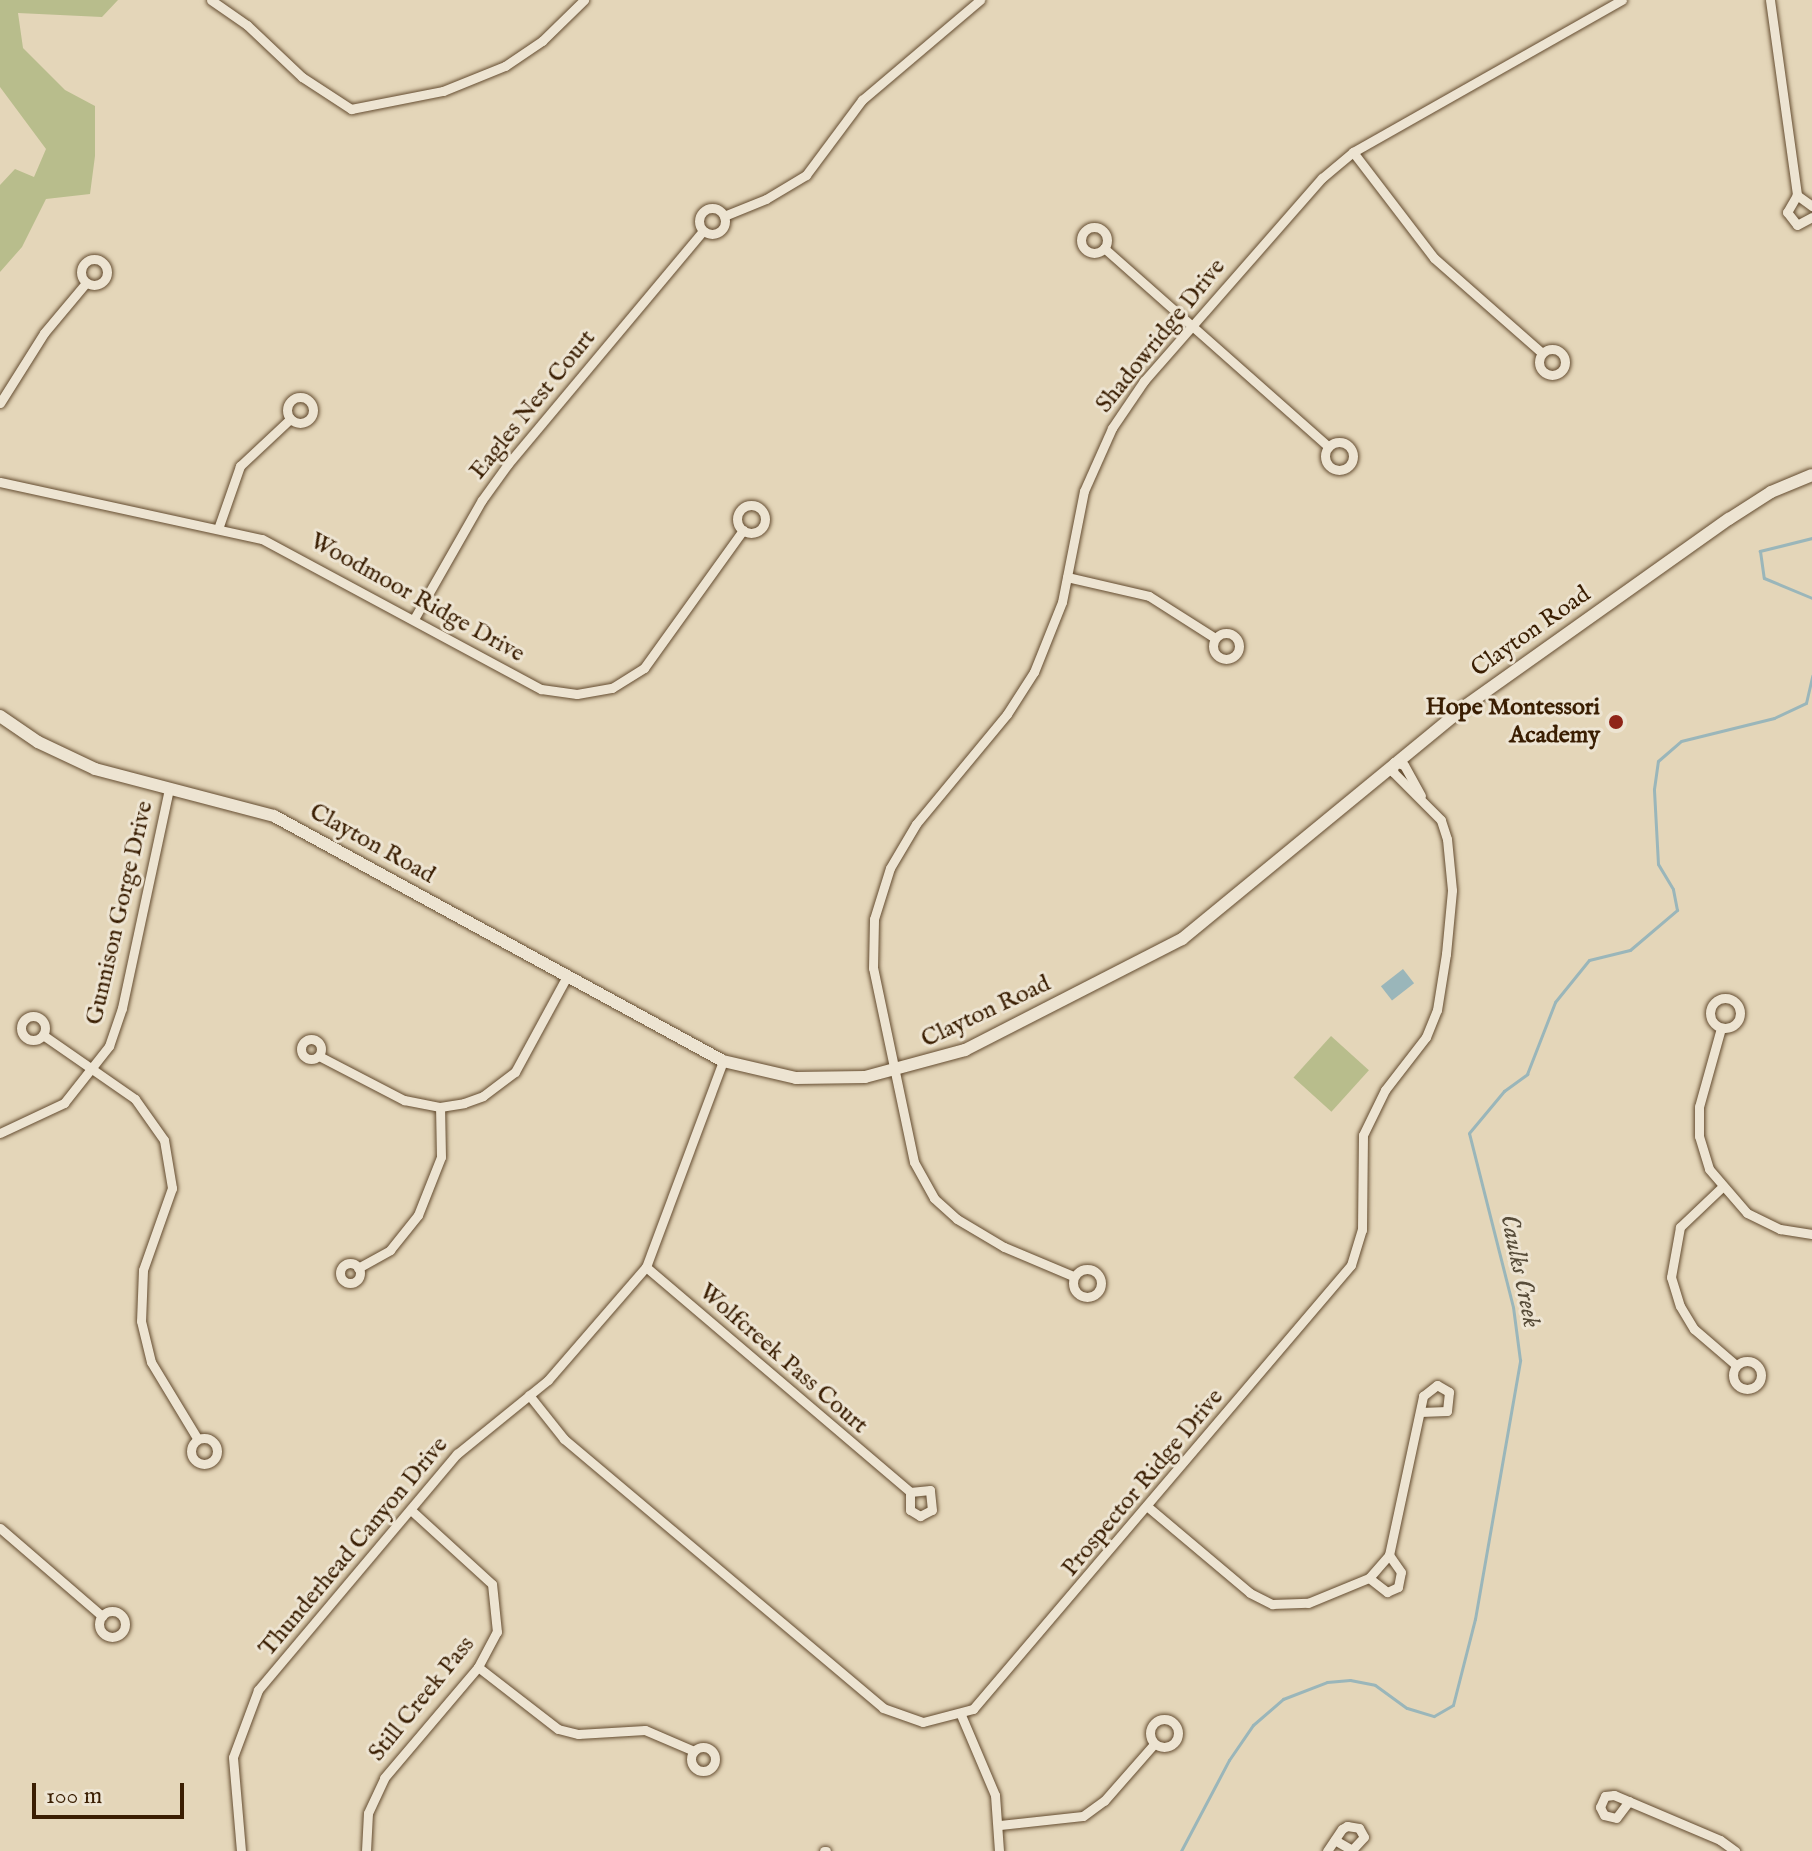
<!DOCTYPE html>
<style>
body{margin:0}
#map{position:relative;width:1812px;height:1851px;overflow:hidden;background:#e4d6b9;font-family:"IM FELL English",serif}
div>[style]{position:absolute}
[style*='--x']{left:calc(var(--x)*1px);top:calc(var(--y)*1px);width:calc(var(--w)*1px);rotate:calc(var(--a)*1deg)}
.green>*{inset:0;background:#b8bd8c;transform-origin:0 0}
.water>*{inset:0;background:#9ab6ba;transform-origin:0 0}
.stream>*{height:3px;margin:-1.5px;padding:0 1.5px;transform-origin:1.5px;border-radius:1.5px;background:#9ab6ba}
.roads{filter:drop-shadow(0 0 2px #644c30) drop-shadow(0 0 2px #644c30)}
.minor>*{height:9px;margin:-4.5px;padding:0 4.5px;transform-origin:4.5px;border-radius:4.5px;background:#ede4d2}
.minor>.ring{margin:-4.5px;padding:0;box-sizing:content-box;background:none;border:9px solid #ede4d2;border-radius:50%}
.secondary>*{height:12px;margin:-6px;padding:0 6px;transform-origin:6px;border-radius:6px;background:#ede4d2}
.dots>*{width:22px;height:22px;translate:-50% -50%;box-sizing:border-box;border:4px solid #ede4d2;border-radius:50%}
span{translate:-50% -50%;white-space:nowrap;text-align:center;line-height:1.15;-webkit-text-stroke:6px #ede4d2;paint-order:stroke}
.street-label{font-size:24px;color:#3a1e02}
.poi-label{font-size:24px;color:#3a1e02;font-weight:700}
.right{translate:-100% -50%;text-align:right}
.water-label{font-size:26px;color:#574c39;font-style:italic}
.scale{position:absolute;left:32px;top:1783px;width:152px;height:36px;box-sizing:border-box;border:4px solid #3a1e02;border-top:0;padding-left:10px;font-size:24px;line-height:28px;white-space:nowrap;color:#3a1e02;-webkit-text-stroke:6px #ede4d2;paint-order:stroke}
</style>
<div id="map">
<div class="green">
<i style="clip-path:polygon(0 0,118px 0,102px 17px,18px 13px,23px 48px,65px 90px,95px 106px,95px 156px,90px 194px,46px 199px,22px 247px,0 272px,0 185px,15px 169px,34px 177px,46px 149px,0 87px)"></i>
<i style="left:1331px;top:1036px;width:51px;height:56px;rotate:42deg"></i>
</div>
<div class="water">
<i style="left:1403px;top:969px;width:18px;height:28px;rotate:52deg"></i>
</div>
<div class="stream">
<i style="--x:1812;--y:538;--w:54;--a:166"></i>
<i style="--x:1760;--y:551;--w:27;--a:82"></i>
<i style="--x:1764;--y:578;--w:52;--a:22.6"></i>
<i style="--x:1181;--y:1851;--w:103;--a:-62.2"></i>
<i style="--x:1229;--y:1760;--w:42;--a:-55.6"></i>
<i style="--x:1253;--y:1725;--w:40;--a:-41"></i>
<i style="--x:1283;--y:1699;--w:47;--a:-21.1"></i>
<i style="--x:1327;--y:1682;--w:23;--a:-5"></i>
<i style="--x:1350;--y:1680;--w:25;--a:11"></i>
<i style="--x:1375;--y:1685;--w:39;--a:36"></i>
<i style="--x:1407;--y:1708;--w:28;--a:17"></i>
<i style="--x:1434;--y:1716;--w:22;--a:-30"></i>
<i style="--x:1453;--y:1705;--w:89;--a:-75.7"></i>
<i style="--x:1475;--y:1619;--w:263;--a:-80.1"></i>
<i style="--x:1520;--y:1360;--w:53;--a:-97.5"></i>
<i style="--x:1513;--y:1307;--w:179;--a:-104.2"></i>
<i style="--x:1469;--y:1133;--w:55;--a:-50.2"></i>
<i style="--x:1504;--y:1091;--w:29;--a:-36"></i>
<i style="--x:1527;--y:1074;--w:77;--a:-68.7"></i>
<i style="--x:1555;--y:1002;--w:54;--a:-51"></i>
<i style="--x:1589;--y:960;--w:42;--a:-13.7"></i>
<i style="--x:1630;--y:950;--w:62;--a:-40.4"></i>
<i style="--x:1677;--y:910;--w:21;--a:-101"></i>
<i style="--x:1673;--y:889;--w:29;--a:-121"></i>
<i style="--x:1658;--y:864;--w:75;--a:-93.1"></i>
<i style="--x:1654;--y:789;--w:28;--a:-82"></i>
<i style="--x:1658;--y:761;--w:30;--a:-41"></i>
<i style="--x:1681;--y:741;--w:96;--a:-13.9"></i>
<i style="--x:1774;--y:718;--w:35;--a:-25"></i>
<i style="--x:1806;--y:703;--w:28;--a:-77"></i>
</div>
<div class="roads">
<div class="minor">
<i style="--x:211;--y:0;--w:44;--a:34.8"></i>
<i style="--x:247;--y:25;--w:76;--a:43.4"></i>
<i style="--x:302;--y:77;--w:59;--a:33.1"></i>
<i style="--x:351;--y:109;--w:94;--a:-11.1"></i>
<i style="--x:443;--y:91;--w:67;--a:-22"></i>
<i style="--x:505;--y:66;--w:45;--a:-34"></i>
<i style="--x:542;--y:41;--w:59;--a:-44.3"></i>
<i style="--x:1770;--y:0;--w:197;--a:82.1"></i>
<i style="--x:1353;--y:152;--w:133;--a:52.6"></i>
<i style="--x:1434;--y:258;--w:144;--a:41.3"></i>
<i style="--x:1812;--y:206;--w:19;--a:-144"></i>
<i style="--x:1797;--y:195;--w:20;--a:120"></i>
<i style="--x:1787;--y:212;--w:16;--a:52"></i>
<i style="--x:1797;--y:225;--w:17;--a:-28"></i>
<i class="ring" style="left:699px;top:208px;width:17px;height:17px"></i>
<i style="--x:724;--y:216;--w:45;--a:-22"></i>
<i style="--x:766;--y:199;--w:47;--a:-31"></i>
<i style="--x:806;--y:175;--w:94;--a:-53.3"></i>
<i style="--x:862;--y:100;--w:155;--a:-40.3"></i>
<i class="ring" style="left:1081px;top:227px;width:17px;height:17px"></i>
<i style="--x:1104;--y:248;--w:300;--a:41.5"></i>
<i class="ring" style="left:81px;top:259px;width:17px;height:17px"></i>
<i class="ring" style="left:1539px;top:349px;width:17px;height:17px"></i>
<i class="ring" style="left:287px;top:397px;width:17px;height:17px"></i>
<i style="--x:0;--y:403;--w:83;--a:-57.8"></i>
<i style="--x:44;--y:333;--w:65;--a:-50"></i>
<i class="ring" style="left:1325px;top:442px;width:19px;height:19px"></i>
<i style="--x:0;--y:482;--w:268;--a:12.3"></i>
<i style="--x:262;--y:539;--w:317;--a:28.3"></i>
<i style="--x:541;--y:689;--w:36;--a:8"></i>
<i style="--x:577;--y:694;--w:36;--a:-10"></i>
<i style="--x:612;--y:688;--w:38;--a:-32"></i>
<i style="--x:644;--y:668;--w:170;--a:-54.3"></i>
<i class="ring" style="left:737px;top:505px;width:19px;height:19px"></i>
<i style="--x:219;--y:526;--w:64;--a:-70.7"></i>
<i style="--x:240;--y:466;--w:69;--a:-43.2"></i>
<i style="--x:1067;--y:577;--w:84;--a:13"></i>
<i style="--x:1149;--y:596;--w:78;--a:32.5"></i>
<i style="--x:414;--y:619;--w:137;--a:-60.3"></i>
<i style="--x:482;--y:500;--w:44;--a:-54.2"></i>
<i style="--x:508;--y:464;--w:304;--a:-50.1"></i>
<i class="ring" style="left:1213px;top:633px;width:17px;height:17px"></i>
<i class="ring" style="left:1710px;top:998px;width:21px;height:21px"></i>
<i class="ring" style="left:21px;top:1016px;width:15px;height:15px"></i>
<i style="--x:1721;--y:1028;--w:82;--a:105.6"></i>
<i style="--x:1699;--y:1107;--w:29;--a:90"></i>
<i style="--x:1699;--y:1136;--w:34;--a:73"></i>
<i style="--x:1709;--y:1169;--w:58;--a:49.2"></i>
<i style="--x:1747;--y:1213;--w:37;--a:26"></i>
<i style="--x:1780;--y:1229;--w:32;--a:9"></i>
<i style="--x:43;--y:1035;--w:112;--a:34.8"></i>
<i style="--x:135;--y:1099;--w:50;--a:54.7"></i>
<i style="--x:164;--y:1140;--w:49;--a:80.5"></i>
<i style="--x:172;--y:1188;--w:87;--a:109.5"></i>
<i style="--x:143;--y:1270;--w:51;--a:92.2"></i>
<i style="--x:141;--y:1321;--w:42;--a:76.3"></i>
<i style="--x:151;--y:1362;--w:89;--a:58.8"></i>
<i class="ring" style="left:301px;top:1039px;width:11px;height:11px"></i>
<i style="--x:319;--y:1056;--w:96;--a:27.4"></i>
<i style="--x:404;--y:1100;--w:37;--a:11"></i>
<i style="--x:440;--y:1107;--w:24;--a:-9"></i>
<i style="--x:464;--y:1103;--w:20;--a:-20"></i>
<i style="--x:483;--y:1096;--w:40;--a:-37"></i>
<i style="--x:515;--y:1072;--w:107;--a:-61.5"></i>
<i style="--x:0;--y:1133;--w:71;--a:-25.1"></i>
<i style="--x:64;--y:1103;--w:73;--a:-51.7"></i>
<i style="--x:109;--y:1046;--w:40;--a:-71.1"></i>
<i style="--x:122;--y:1008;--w:225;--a:-77.9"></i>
<i style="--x:1721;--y:1188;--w:57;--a:136.4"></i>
<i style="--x:1680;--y:1227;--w:51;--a:100.2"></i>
<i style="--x:1671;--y:1277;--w:30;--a:73"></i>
<i style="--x:1680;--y:1306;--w:27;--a:59"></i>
<i style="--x:1694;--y:1329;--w:55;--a:40.6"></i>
<i class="ring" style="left:340px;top:1263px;width:11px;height:11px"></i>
<i style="--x:646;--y:1267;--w:347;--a:40.4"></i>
<i style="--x:910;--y:1492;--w:18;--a:90"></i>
<i style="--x:910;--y:1510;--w:12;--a:31"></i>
<i style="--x:920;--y:1516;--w:13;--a:-27"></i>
<i style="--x:932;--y:1510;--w:20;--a:-96"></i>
<i style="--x:930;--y:1490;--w:20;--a:174"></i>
<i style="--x:358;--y:1268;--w:37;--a:-29"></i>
<i style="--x:390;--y:1250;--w:45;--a:-51.3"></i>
<i style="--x:418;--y:1215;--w:62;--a:-68.4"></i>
<i style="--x:441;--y:1157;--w:50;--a:-91.1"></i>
<i class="ring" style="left:1073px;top:1269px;width:19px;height:19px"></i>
<i style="--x:1073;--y:1276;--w:75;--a:-157.2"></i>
<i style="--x:1004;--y:1247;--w:55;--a:-149.2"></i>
<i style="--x:957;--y:1219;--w:31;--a:-138"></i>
<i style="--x:934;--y:1198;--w:41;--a:-119.1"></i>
<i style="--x:914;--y:1162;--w:198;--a:-101.9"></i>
<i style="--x:873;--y:968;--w:49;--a:-88.8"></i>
<i style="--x:874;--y:919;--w:53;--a:-72.6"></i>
<i style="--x:890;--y:868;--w:51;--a:-59.4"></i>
<i style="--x:916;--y:824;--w:143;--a:-50.4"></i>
<i style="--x:1007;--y:714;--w:50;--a:-57.3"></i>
<i style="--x:1034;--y:672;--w:75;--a:-68.2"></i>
<i style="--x:1062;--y:602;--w:113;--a:-78.8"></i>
<i style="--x:1084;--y:491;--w:69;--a:-66"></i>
<i style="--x:1112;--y:428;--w:57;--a:-55.8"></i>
<i style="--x:1144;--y:381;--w:270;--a:-48.8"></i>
<i style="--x:1322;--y:178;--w:40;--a:-40"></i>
<i style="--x:1353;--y:152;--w:309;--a:-29.5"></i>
<i class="ring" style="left:1733px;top:1361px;width:19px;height:19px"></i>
<i style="--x:529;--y:1395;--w:56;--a:51.5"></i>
<i style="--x:564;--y:1439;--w:417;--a:40.1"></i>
<i style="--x:883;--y:1708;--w:42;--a:19.3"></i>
<i style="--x:923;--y:1722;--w:52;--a:-14.6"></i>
<i style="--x:973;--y:1709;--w:583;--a:-49.59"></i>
<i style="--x:1351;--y:1265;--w:37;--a:-73"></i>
<i style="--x:1362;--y:1230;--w:95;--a:-89.4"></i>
<i style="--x:1363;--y:1135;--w:50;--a:-63.9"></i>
<i style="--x:1385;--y:1090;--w:67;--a:-52.3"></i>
<i style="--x:1426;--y:1037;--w:29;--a:-68"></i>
<i style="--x:1437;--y:1010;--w:57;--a:-80.9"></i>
<i style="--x:1446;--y:954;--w:64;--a:-84.6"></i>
<i style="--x:1452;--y:890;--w:51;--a:-95.6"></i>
<i style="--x:1447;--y:839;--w:20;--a:-108"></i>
<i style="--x:1441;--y:820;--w:68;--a:-135"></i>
<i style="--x:1393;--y:772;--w:10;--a:-84"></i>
<i style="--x:1394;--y:762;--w:10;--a:17"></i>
<i style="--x:1404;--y:765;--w:35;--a:61"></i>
<i class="ring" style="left:191px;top:1438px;width:17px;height:17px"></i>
<i style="--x:1148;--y:1507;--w:133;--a:40.1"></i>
<i style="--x:1250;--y:1593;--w:25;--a:27"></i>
<i style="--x:1272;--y:1604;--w:36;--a:-2"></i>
<i style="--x:1308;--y:1603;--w:66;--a:-22.3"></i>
<i style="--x:1369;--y:1578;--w:30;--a:-49"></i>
<i style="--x:1389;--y:1555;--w:163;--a:-77.9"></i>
<i style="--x:1423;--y:1396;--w:18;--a:-38"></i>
<i style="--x:1437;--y:1385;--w:14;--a:30"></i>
<i style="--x:1449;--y:1392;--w:19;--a:96"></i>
<i style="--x:1447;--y:1411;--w:27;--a:178"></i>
<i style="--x:0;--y:1528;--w:135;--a:40.8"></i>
<i style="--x:1369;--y:1578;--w:23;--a:38"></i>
<i style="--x:1387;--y:1592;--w:12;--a:-24"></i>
<i style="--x:1398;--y:1587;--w:15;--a:-79"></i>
<i style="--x:1401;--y:1572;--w:21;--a:-125"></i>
<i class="ring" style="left:99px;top:1611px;width:17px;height:17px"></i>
<i style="--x:478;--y:1667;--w:101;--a:37.8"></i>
<i style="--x:558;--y:1729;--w:21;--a:14"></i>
<i style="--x:578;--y:1734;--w:67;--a:-3.4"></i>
<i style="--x:645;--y:1730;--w:53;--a:23.2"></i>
<i style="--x:961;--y:1715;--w:87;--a:67"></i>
<i style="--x:995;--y:1795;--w:56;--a:85.9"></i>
<i class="ring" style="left:1150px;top:1719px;width:19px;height:19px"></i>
<i class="ring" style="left:691px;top:1747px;width:15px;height:15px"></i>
<i style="--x:1629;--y:1801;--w:21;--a:127"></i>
<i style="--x:1616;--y:1818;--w:12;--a:-166"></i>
<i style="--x:1604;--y:1815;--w:9;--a:-117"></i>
<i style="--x:1600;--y:1807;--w:12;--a:-66"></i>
<i style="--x:1605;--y:1796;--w:9;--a:-6"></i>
<i style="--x:1614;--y:1795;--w:115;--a:23"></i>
<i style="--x:1720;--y:1840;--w:19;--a:36"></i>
<i style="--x:1000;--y:1825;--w:83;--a:-6.2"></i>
<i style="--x:1083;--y:1816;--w:26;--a:-36"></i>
<i style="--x:1104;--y:1801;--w:76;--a:-48.7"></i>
<i style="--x:241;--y:1851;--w:94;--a:-94.9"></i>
<i style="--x:233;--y:1757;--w:72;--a:-69.5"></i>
<i style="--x:258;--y:1690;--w:309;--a:-49.9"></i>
<i style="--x:457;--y:1454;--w:117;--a:-39.1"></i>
<i style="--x:548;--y:1380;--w:150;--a:-49.1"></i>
<i style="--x:646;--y:1267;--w:220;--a:-69.5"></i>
<i style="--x:366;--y:1851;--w:38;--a:-87"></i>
<i style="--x:368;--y:1813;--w:38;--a:-65"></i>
<i style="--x:384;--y:1778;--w:145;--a:-49.7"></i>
<i style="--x:478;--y:1667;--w:40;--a:-62"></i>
<i style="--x:497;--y:1632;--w:48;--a:-95.9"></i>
<i style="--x:492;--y:1584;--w:110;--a:-137.6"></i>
<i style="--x:824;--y:1851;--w:2;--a:0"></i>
<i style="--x:1327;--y:1851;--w:27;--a:-56"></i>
<i style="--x:1342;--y:1829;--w:6;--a:-31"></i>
<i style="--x:1347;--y:1826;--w:12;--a:9"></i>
<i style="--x:1359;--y:1828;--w:10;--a:61"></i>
<i style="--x:1364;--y:1837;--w:18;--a:133"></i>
<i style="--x:1352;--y:1850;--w:20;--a:-150"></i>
</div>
<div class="secondary">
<i style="--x:0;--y:716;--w:46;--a:34.4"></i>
<i style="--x:38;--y:742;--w:63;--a:25.3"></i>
<i style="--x:95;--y:769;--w:185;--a:14.7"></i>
<i style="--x:274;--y:816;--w:511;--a:28.62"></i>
<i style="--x:723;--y:1061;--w:75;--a:13.1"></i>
<i style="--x:796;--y:1078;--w:69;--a:-0.8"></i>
<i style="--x:865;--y:1077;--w:104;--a:-15.1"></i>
<i style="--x:965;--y:1050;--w:244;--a:-27.1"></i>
<i style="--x:1182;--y:939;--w:365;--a:-39.4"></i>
<i style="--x:1464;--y:707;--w:325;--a:-35.4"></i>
<i style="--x:1729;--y:519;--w:50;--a:-32.7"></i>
<i style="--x:1771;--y:492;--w:44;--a:-22.5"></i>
</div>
</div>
<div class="dots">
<i style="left:1616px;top:722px;background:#8f2418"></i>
</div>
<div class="street-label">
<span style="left:1161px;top:336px;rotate:-51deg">Shadowridge Drive</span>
<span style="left:533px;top:405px;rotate:-51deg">Eagles Nest Court</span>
<span style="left:417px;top:598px;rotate:29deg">Woodmoor Ridge Drive</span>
<span style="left:1531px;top:632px;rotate:-35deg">Clayton Road</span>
<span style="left:372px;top:844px;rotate:29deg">Clayton Road</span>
<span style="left:120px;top:913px;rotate:-77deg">Gunnison Gorge Drive</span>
<span style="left:986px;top:1012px;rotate:-25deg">Clayton Road</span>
<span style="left:783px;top:1359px;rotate:41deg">Wolfcreek Pass Court</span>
<span style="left:1143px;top:1483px;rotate:-50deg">Prospector Ridge Drive</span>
<span style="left:354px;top:1547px;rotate:-50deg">Thunderhead Canyon Drive</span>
<span style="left:422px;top:1699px;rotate:-51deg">Still Creek Pass</span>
</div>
<div class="poi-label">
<span class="right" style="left:1600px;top:722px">Hope Montessori<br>Academy</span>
</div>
<div class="water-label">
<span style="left:1520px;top:1271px;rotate:78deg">Caulks Creek</span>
</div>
<div class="scale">100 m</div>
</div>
